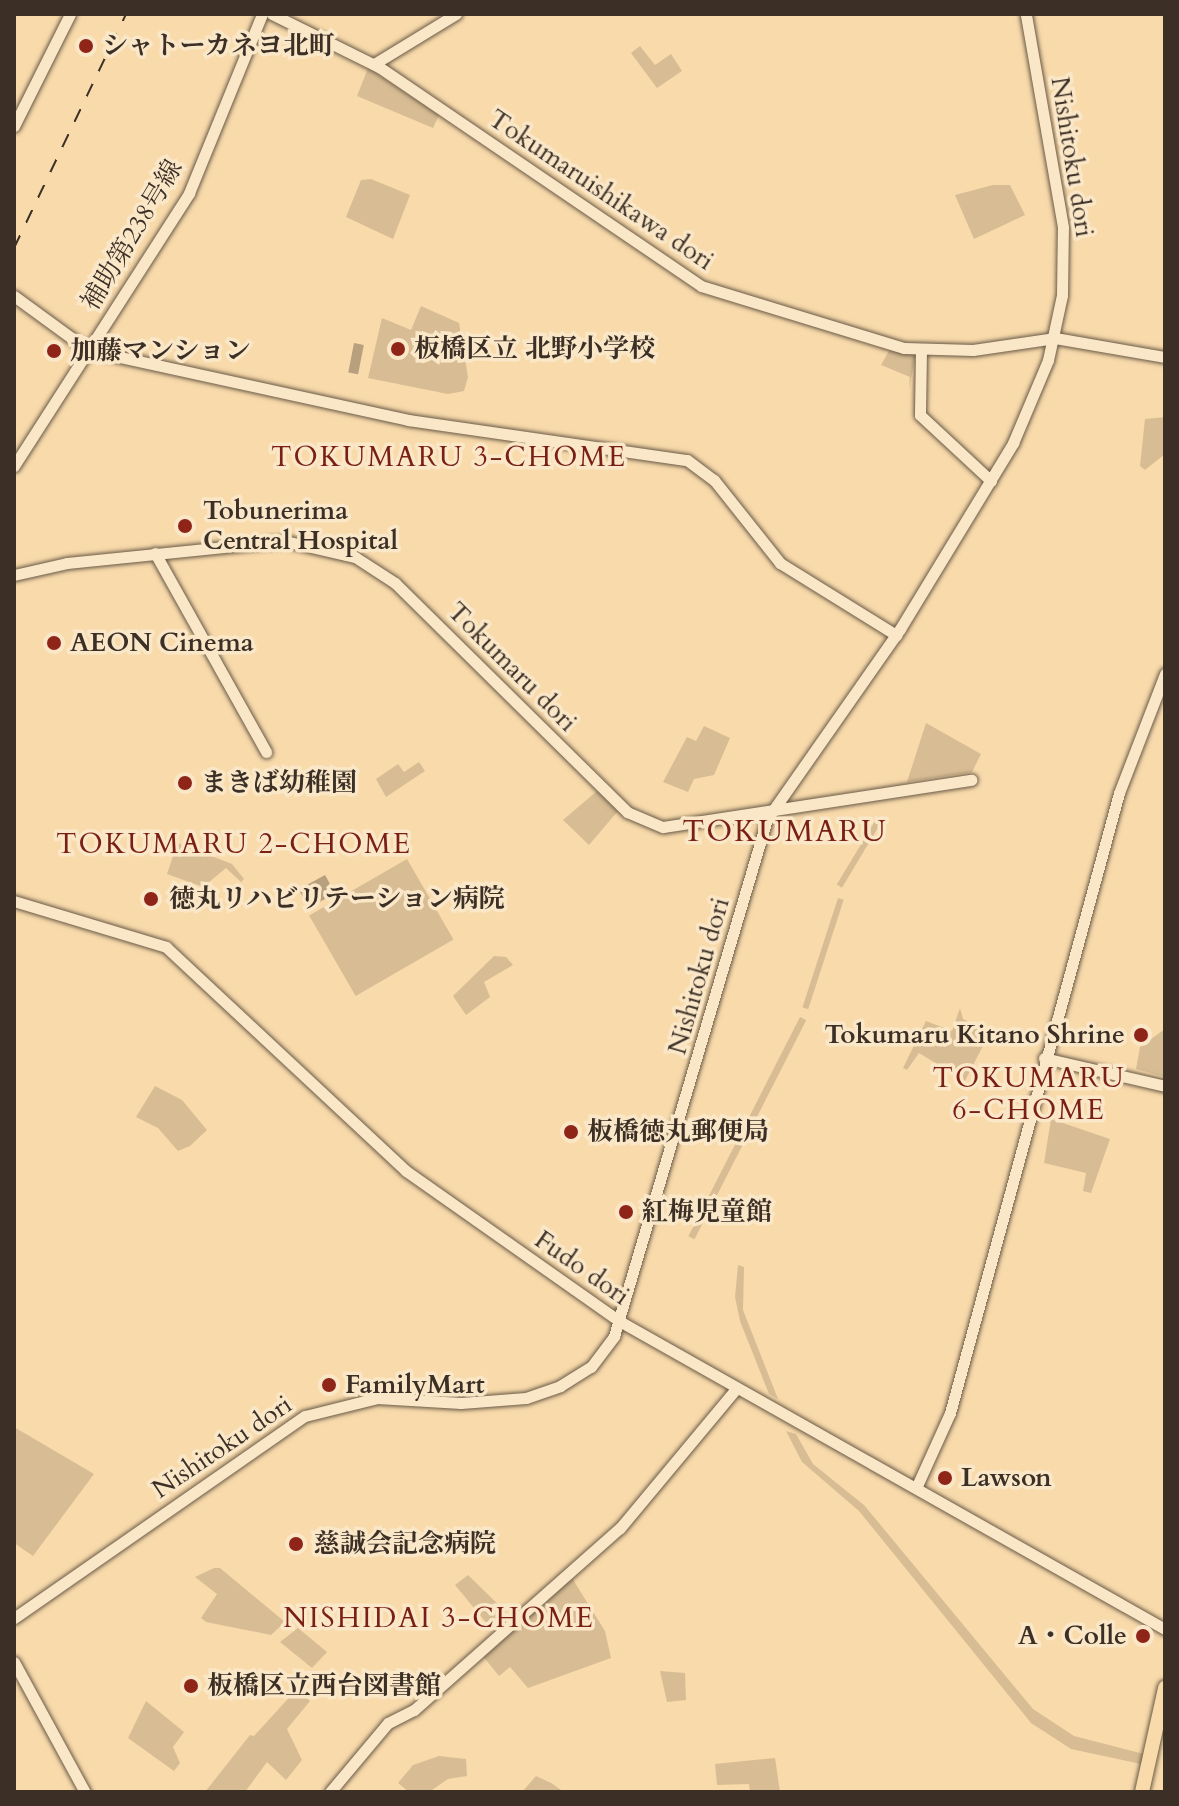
<!DOCTYPE html>
<meta charset="utf-8">
<style>
body{margin:0}
#map{position:relative;width:1179px;height:1806px;overflow:hidden;background:#f8daab;font-family:Cardo,"Noto Serif JP",serif}
div>[style]{position:absolute}
[style*='--x']{left:calc(var(--x)*1px);top:calc(var(--y)*1px);width:calc(var(--w)*1px);rotate:calc(var(--a)*1deg)}
.green>*{inset:0;background:#d8bd94;transform-origin:0 0}
.water>*{inset:0;background:#b8a07e;transform-origin:0 0}
.roads{filter:drop-shadow(0 0 2px #6a5a47) drop-shadow(0 0 2px #6a5a47)}
.minor>*{height:11px;margin:-5.5px;padding:0 5.5px;transform-origin:5.5px;border-radius:5.5px;background:#fae7c8}
.major>*{height:14px;margin:-7px;padding:0 7px;transform-origin:7px;border-radius:7px;background:#f8daab}
.rail>*{height:2px;margin-top:-1px;transform-origin:0;background:repeating-linear-gradient(90deg,#3b2f26 0 14px,transparent 0 28px)}
.dots>*{width:22px;height:22px;translate:-50% -50%;box-sizing:border-box;border:4px solid #fae7c8;border-radius:50%}
span{translate:-50% -50%;white-space:nowrap;text-align:center;line-height:1.15;-webkit-text-stroke:7px #fae7c8;paint-order:stroke}
.poi-label{font-size:26px;color:#3b2f26;font-weight:700}
.left{translate:0 -50%;text-align:left}
.right{translate:-100% -50%;text-align:right}
.street-label{font-size:26px;color:#3b2f26}
.neighbourhood-label{font-size:28px;color:#7a1f14;letter-spacing:2px}
.quarter-label{font-size:30px;color:#7a1f14;letter-spacing:2px}
.frame{position:absolute;inset:0;border:16px solid #3b2f26;pointer-events:none}
</style>
<div id="map">
<div class="green">
<i style="clip-path:polygon(640px 46px,655px 65px,671px 54px,682px 71px,657px 88px,631px 53px)"></i>
<i style="clip-path:polygon(368px 68px,439px 115px,433px 128px,357px 96px)"></i>
<i style="clip-path:polygon(371px 179px,410px 195px,393px 239px,346px 217px,361px 180px)"></i>
<i style="clip-path:polygon(993px 185px,1010px 185px,1025px 215px,974px 239px,955px 195px)"></i>
<i style="clip-path:polygon(421px 306px,459px 323px,468px 377px,464px 391px,448px 394px,368px 378px,382px 318px,411px 330px)"></i>
<i style="clip-path:polygon(890px 349px,916px 353px,909px 389px,910px 377px,881px 365px)"></i>
<i style="clip-path:polygon(1165px 417px,1165px 454px,1145px 470px,1140px 466px,1145px 419px)"></i>
<i style="clip-path:polygon(926px 723px,981px 754px,972px 772px,907px 782px)"></i>
<i style="clip-path:polygon(704px 726px,730px 738px,714px 775px,694px 779px,688px 792px,663px 782px,687px 737px,696px 741px)"></i>
<i style="clip-path:polygon(419px 762px,425px 771px,386px 797px,376px 779px,398px 764px,404px 772px)"></i>
<i style="clip-path:polygon(597px 791px,618px 811px,589px 845px,563px 820px)"></i>
<i style="left:878px;top:816px;width:6px;height:80px;rotate:31deg"></i>
<i style="clip-path:polygon(162px 837px,232px 864px,244px 879px,241px 882px,226px 868px,203px 887px,167px 874px,176px 847px,161px 841px)"></i>
<i style="left:407px;top:859px;width:93px;height:113px;rotate:60deg"></i>
<i style="left:838px;top:898px;width:6px;height:115px;rotate:18deg"></i>
<i style="clip-path:polygon(494px 956px,506px 957px,513px 965px,484px 982px,490px 997px,466px 1015px,453px 996px)"></i>
<i style="clip-path:polygon(960px 1008px,963px 1019px,990px 1032px,965px 1081px,919px 1053px,907px 1070px,903px 1068px,926px 1021px,952px 1031px)"></i>
<i style="left:800px;top:1017px;width:7px;height:246px;rotate:27deg"></i>
<i style="clip-path:polygon(1165px 1029px,1165px 1077px,1136px 1069px,1140px 1047px)"></i>
<i style="clip-path:polygon(155px 1086px,182px 1100px,207px 1130px,190px 1146px,178px 1151px,158px 1128px,136px 1117px)"></i>
<i style="clip-path:polygon(1051px 1119px,1110px 1139px,1091px 1193px,1083px 1191px,1086px 1173px,1044px 1163px)"></i>
<i style="clip-path:polygon(738px 1265px,744px 1267px,743px 1310px,778px 1399px,769px 1394px,740px 1321px,735px 1297px)"></i>
<i style="clip-path:polygon(14px 1427px,94px 1474px,33px 1556px,14px 1543px)"></i>
<i style="clip-path:polygon(786px 1431px,796px 1434px,813px 1464px,864px 1505px,1033px 1709px,1074px 1736px,1144px 1754px,1141px 1764px,1071px 1749px,1031px 1723px,859px 1511px,802px 1462px)"></i>
<i style="clip-path:polygon(214px 1568px,220px 1568px,285px 1622px,271px 1635px,206px 1622px,201px 1618px,217px 1594px,195px 1577px)"></i>
<i style="clip-path:polygon(468px 1575px,506px 1612px,489px 1626px,455px 1585px)"></i>
<i style="clip-path:polygon(572px 1578px,605px 1631px,611px 1658px,528px 1688px,510px 1667px,499px 1676px,482px 1655px)"></i>
<i style="clip-path:polygon(298px 1628px,327px 1652px,312px 1668px,280px 1642px)"></i>
<i style="clip-path:polygon(660px 1671px,685px 1673px,686px 1700px,667px 1702px)"></i>
<i style="clip-path:polygon(296px 1690px,310px 1701px,287px 1729px,302px 1760px,286px 1780px,267px 1762px,245px 1792px,205px 1792px,250px 1735px,254px 1736px)"></i>
<i style="clip-path:polygon(146px 1701px,184px 1732px,173px 1747px,180px 1763px,174px 1771px,128px 1738px)"></i>
<i style="clip-path:polygon(439px 1756px,466px 1759px,467px 1776px,448px 1779px,429px 1792px,409px 1792px,398px 1783px,413px 1765px)"></i>
<i style="clip-path:polygon(775px 1758px,780px 1792px,750px 1792px,749px 1784px,717px 1785px,715px 1764px)"></i>
<i style="clip-path:polygon(536px 1776px,551px 1783px,564px 1792px,522px 1792px)"></i>
</div>
<div class="water">
<i style="left:354px;top:343px;width:10px;height:30px;rotate:11deg"></i>
<i style="left:325px;top:875px;width:21px;height:30px;rotate:61deg"></i>
</div>
<div class="roads">
<div class="minor">
<i style="--x:272;--y:14;--w:119;--a:26.4"></i>
<i style="--x:379;--y:67;--w:389;--a:34.2"></i>
<i style="--x:701;--y:286;--w:212;--a:17"></i>
<i style="--x:904;--y:348;--w:69;--a:1.7"></i>
<i style="--x:973;--y:350;--w:83;--a:-8.3"></i>
<i style="--x:1055;--y:338;--w:112;--a:9.8"></i>
<i style="--x:374;--y:64;--w:96;--a:-31.4"></i>
<i style="--x:14;--y:126;--w:125;--a:-63.4"></i>
<i style="--x:14;--y:296;--w:92;--a:36.1"></i>
<i style="--x:88;--y:350;--w:328;--a:12.3"></i>
<i style="--x:408;--y:420;--w:282;--a:8.2"></i>
<i style="--x:687;--y:460;--w:34;--a:37"></i>
<i style="--x:714;--y:480;--w:106;--a:51.5"></i>
<i style="--x:780;--y:563;--w:137;--a:31.8"></i>
<i style="--x:921;--y:350;--w:65;--a:90.9"></i>
<i style="--x:920;--y:415;--w:97;--a:42.9"></i>
<i style="--x:14;--y:466;--w:324;--a:-57.3"></i>
<i style="--x:189;--y:193;--w:193;--a:-67.8"></i>
<i style="--x:155;--y:553;--w:228;--a:60.8"></i>
<i style="--x:14;--y:575;--w:54;--a:-12.8"></i>
<i style="--x:67;--y:563;--w:219;--a:-5.8"></i>
<i style="--x:285;--y:541;--w:72;--a:12.9"></i>
<i style="--x:355;--y:557;--w:48;--a:33"></i>
<i style="--x:395;--y:583;--w:326;--a:44.6"></i>
<i style="--x:627;--y:812;--w:39;--a:23"></i>
<i style="--x:663;--y:827;--w:312;--a:-8.7"></i>
<i style="--x:14;--y:901;--w:159;--a:16.8"></i>
<i style="--x:166;--y:947;--w:328;--a:43"></i>
<i style="--x:406;--y:1171;--w:263;--a:35.1"></i>
<i style="--x:621;--y:1322;--w:625;--a:29.44"></i>
<i style="--x:1044;--y:1058;--w:124;--a:13"></i>
<i style="--x:916;--y:1488;--w:82;--a:-65.6"></i>
<i style="--x:950;--y:1413;--w:643;--a:-74.75"></i>
<i style="--x:1119;--y:793;--w:128;--a:-68.9"></i>
<i style="--x:14;--y:1618;--w:354;--a:-34.8"></i>
<i style="--x:305;--y:1416;--w:74;--a:-14"></i>
<i style="--x:377;--y:1398;--w:84;--a:3.4"></i>
<i style="--x:461;--y:1403;--w:65;--a:-4.4"></i>
<i style="--x:526;--y:1398;--w:36;--a:-19"></i>
<i style="--x:560;--y:1386;--w:36;--a:-32"></i>
<i style="--x:591;--y:1367;--w:39;--a:-53"></i>
<i style="--x:614;--y:1336;--w:539;--a:-73.51"></i>
<i style="--x:767;--y:819;--w:232;--a:-55"></i>
<i style="--x:900;--y:629;--w:218;--a:-58.7"></i>
<i style="--x:1013;--y:443;--w:90;--a:-67.1"></i>
<i style="--x:1048;--y:360;--w:66;--a:-77.8"></i>
<i style="--x:1062;--y:295;--w:68;--a:-89.2"></i>
<i style="--x:1063;--y:227;--w:216;--a:-99.9"></i>
<i style="--x:14;--y:1662;--w:148;--a:61.4"></i>
<i style="--x:330;--y:1792;--w:90;--a:-50"></i>
<i style="--x:388;--y:1723;--w:29;--a:-27"></i>
<i style="--x:414;--y:1710;--w:275;--a:-41.5"></i>
<i style="--x:620;--y:1528;--w:181;--a:-50.2"></i>
</div>
<div class="major">
<i style="--x:1142;--y:1792;--w:107;--a:-77.5"></i>
</div>
</div>
<div class="rail">
<i style="--x:14;--y:248;--w:259;--a:-64.4"></i>
</div>
<div class="dots">
<i style="left:86px;top:46px;background:#8f2418"></i>
<i style="left:398px;top:349px;background:#8f2418"></i>
<i style="left:54px;top:351px;background:#8f2418"></i>
<i style="left:185px;top:526px;background:#8f2418"></i>
<i style="left:54px;top:643px;background:#8f2418"></i>
<i style="left:185px;top:783px;background:#8f2418"></i>
<i style="left:151px;top:899px;background:#8f2418"></i>
<i style="left:1141px;top:1035px;background:#8f2418"></i>
<i style="left:571px;top:1132px;background:#8f2418"></i>
<i style="left:626px;top:1212px;background:#8f2418"></i>
<i style="left:329px;top:1385px;background:#8f2418"></i>
<i style="left:945px;top:1478px;background:#8f2418"></i>
<i style="left:296px;top:1544px;background:#8f2418"></i>
<i style="left:1143px;top:1636px;background:#8f2418"></i>
<i style="left:191px;top:1686px;background:#8f2418"></i>
</div>
<div class="poi-label">
<span class="left" style="left:102px;top:46px">シャトーカネヨ北町</span>
<span class="left" style="left:414px;top:349px">板橋区立 北野小学校</span>
<span class="left" style="left:70px;top:351px">加藤マンション</span>
<span class="left" style="left:203px;top:526px">Tobunerima<br>Central Hospital</span>
<span class="left" style="left:70px;top:643px">AEON Cinema</span>
<span class="left" style="left:201px;top:783px">まきば幼稚園</span>
<span class="left" style="left:169px;top:899px">徳丸リハビリテーション病院</span>
<span class="right" style="left:1125px;top:1035px">Tokumaru Kitano Shrine</span>
<span class="left" style="left:587px;top:1132px">板橋徳丸郵便局</span>
<span class="left" style="left:642px;top:1212px">紅梅児童館</span>
<span class="left" style="left:345px;top:1385px">FamilyMart</span>
<span class="left" style="left:961px;top:1478px">Lawson</span>
<span class="left" style="left:314px;top:1544px">慈誠会記念病院</span>
<span class="right" style="left:1127px;top:1636px">A・Colle</span>
<span class="left" style="left:207px;top:1686px">板橋区立西台図書館</span>
</div>
<div class="street-label">
<span style="left:1072px;top:157px;rotate:81deg">Nishitoku dori</span>
<span style="left:601px;top:190px;rotate:34deg">Tokumaruishikawa dori</span>
<span style="left:132px;top:235px;rotate:-59deg">補助第238号線</span>
<span style="left:512px;top:667px;rotate:45deg">Tokumaru dori</span>
<span style="left:699px;top:976px;rotate:-74deg">Nishitoku dori</span>
<span style="left:582px;top:1268px;rotate:35deg">Fudo dori</span>
<span style="left:222px;top:1447px;rotate:-34deg">Nishitoku dori</span>
</div>
<div class="neighbourhood-label">
<span style="left:449px;top:457px">TOKUMARU 3-CHOME</span>
<span style="left:234px;top:844px">TOKUMARU 2-CHOME</span>
<span style="left:1029px;top:1094px">TOKUMARU<br>6-CHOME</span>
<span style="left:439px;top:1618px">NISHIDAI 3-CHOME</span>
</div>
<div class="quarter-label">
<span style="left:785px;top:832px">TOKUMARU</span>
</div>
<div class="frame"></div>
</div>
